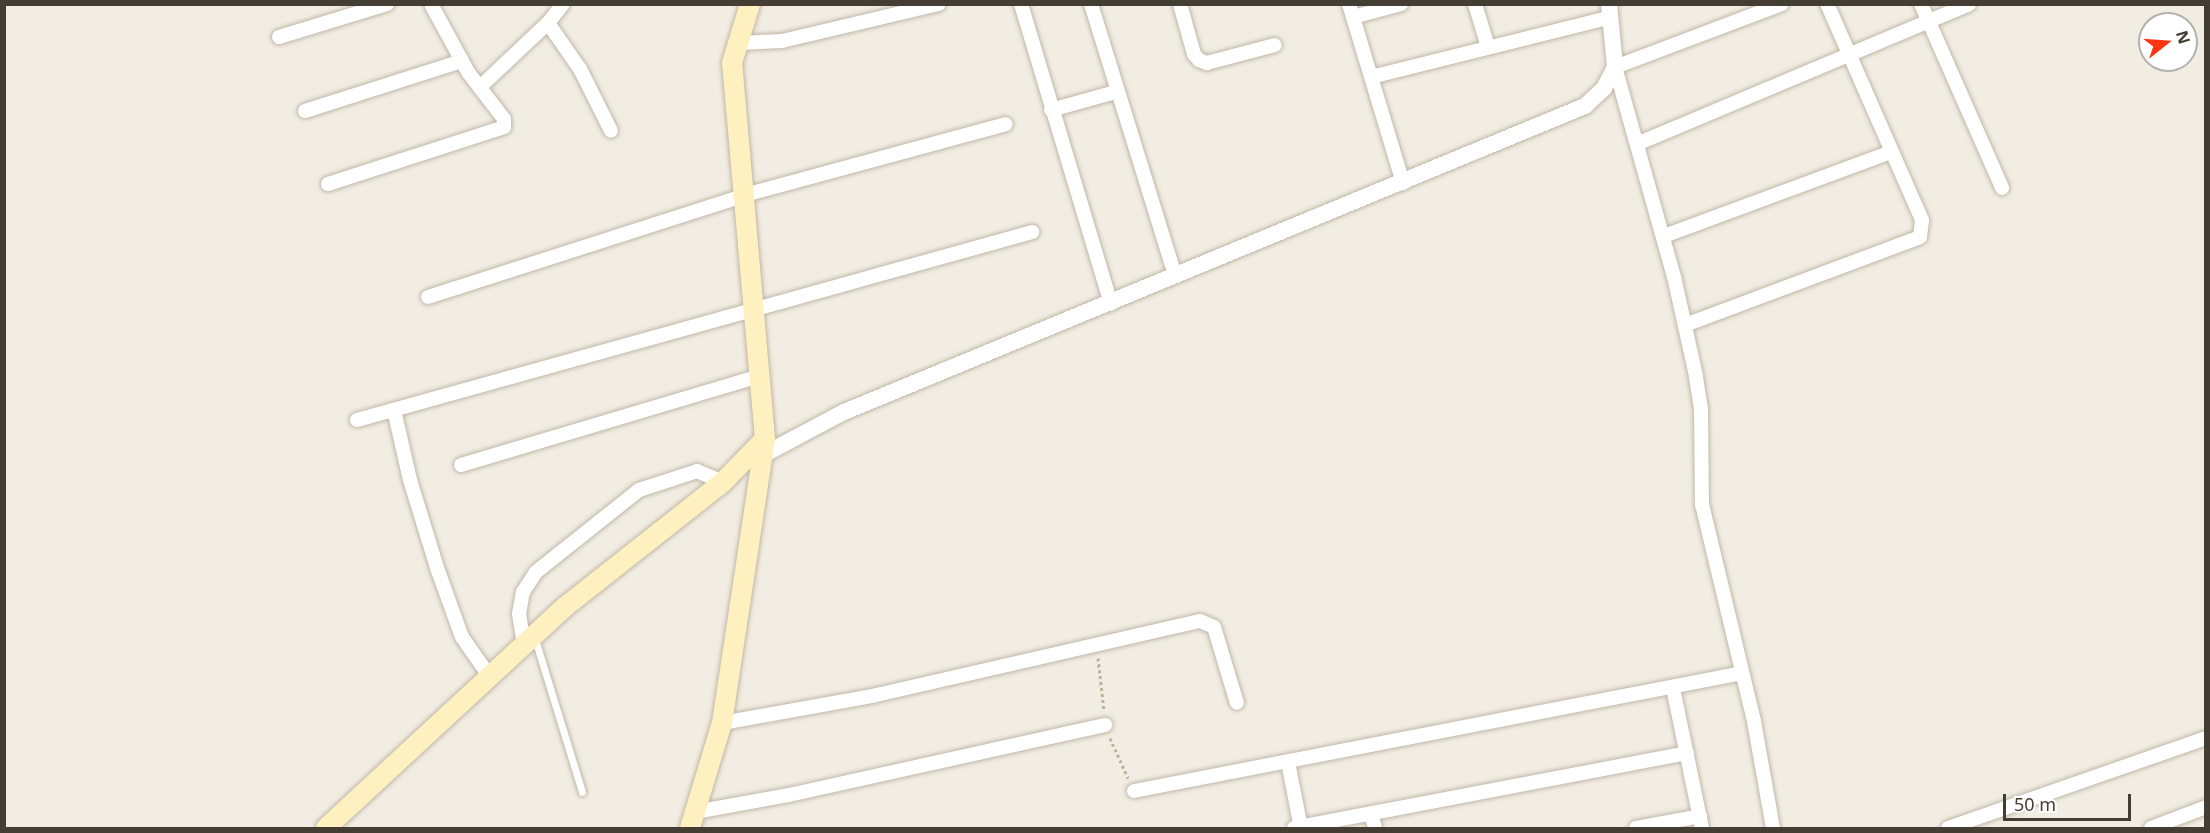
<!DOCTYPE html>
<style>
body{margin:0}
#map{position:relative;width:2210px;height:833px;overflow:hidden;background:#f2ede3;font-family:"Noto Sans",sans-serif}
div>[style]{position:absolute}
[style*='--x']{left:calc(var(--x)*1px);top:calc(var(--y)*1px);width:calc(var(--w)*1px);rotate:calc(var(--a)*1deg)}
.path>*{height:3px;margin-top:-1.5px;transform-origin:0;background:repeating-linear-gradient(90deg,#bfb197 0 3px,transparent 0 6px)}
.roads{filter:drop-shadow(0 0 2px #c0b8a9) drop-shadow(0 0 2px #c0b8a9)}
.service>*{height:7px;margin:-3.5px;padding:0 3.5px;transform-origin:3.5px;border-radius:3.5px;background:#fff}
.minor>*{height:14px;margin:-7px;padding:0 7px;transform-origin:7px;border-radius:7px;background:#fff}
.tertiary>*{height:16px;margin:-8px;padding:0 8px;transform-origin:8px;border-radius:8px;background:#fff}
.secondary>*{height:20px;margin:-10px;padding:0 10px;transform-origin:10px;border-radius:10px;background:#fff0c0}
span{translate:-50% -50%;white-space:nowrap;text-align:center;line-height:1.15;-webkit-text-stroke:4.5px #fff;paint-order:stroke}
.frame{position:absolute;inset:0;border:6px solid #443d33;pointer-events:none}
.north{position:absolute;left:2138px;top:12px;width:60px;height:60px;box-sizing:border-box;background:#fff;border:2px solid #b4b1ad;border-radius:50%;rotate:73deg;font-size:16px;font-weight:700;line-height:24px;text-align:center;color:#443d33}
.north::after{content:'';display:block;margin:auto;width:21px;height:27px;background:#fb3511;clip-path:polygon(50% 0,100% 100%,50% 72%,0 100%)}
.scale{position:absolute;left:2003px;top:794px;width:128px;height:27px;box-sizing:border-box;border:3px solid #443d33;border-top:0;padding-left:8px;font-size:18px;line-height:21px;white-space:nowrap;color:#443d33;-webkit-text-stroke:4px #fff;paint-order:stroke}
</style>
<div id="map">
<div class="path">
<i style="--x:1098;--y:658;--w:53;--a:83.5"></i>
<i style="--x:1110;--y:738;--w:44;--a:65.8"></i>
</div>
<div class="roads">
<div class="service">
<i style="--x:535;--y:639;--w:160;--a:72.9"></i>
</div>
<div class="minor">
<i style="--x:1021;--y:4;--w:313;--a:73.3"></i>
<i style="--x:1091;--y:4;--w:284;--a:72.8"></i>
<i style="--x:1180;--y:4;--w:52;--a:74.4"></i>
<i style="--x:1194;--y:54;--w:8;--a:50"></i>
<i style="--x:1199;--y:60;--w:9;--a:21"></i>
<i style="--x:1207;--y:63;--w:70;--a:-14.8"></i>
<i style="--x:1349;--y:4;--w:187;--a:73.2"></i>
<i style="--x:1475;--y:4;--w:45;--a:73.2"></i>
<i style="--x:1921;--y:4;--w:201;--a:66.2"></i>
<i style="--x:1353;--y:17;--w:50;--a:-15.2"></i>
<i style="--x:548;--y:23;--w:56;--a:55.2"></i>
<i style="--x:580;--y:69;--w:69;--a:63.4"></i>
<i style="--x:279;--y:37;--w:113;--a:-17"></i>
<i style="--x:738;--y:43;--w:44;--a:-2.6"></i>
<i style="--x:782;--y:41;--w:161;--a:-13.3"></i>
<i style="--x:1371;--y:77;--w:247;--a:-14"></i>
<i style="--x:480;--y:87;--w:93;--a:-43.3"></i>
<i style="--x:548;--y:23;--w:24;--a:-52"></i>
<i style="--x:1051;--y:110;--w:67;--a:-15.5"></i>
<i style="--x:305;--y:111;--w:165;--a:-17.7"></i>
<i style="--x:1639;--y:143;--w:358;--a:-22.8"></i>
<i style="--x:328;--y:184;--w:185;--a:-17.9"></i>
<i style="--x:504;--y:127;--w:8;--a:-90"></i>
<i style="--x:504;--y:119;--w:59;--a:-127.5"></i>
<i style="--x:468;--y:72;--w:77;--a:-118.6"></i>
<i style="--x:1664;--y:236;--w:242;--a:-20.3"></i>
<i style="--x:428;--y:297;--w:333;--a:-17.8"></i>
<i style="--x:745;--y:195;--w:270;--a:-15.2"></i>
<i style="--x:1685;--y:325;--w:251;--a:-20.5"></i>
<i style="--x:1920;--y:237;--w:17;--a:-83"></i>
<i style="--x:1922;--y:220;--w:236;--a:-113.7"></i>
<i style="--x:394;--y:410;--w:72;--a:77.1"></i>
<i style="--x:410;--y:480;--w:92;--a:72.9"></i>
<i style="--x:437;--y:568;--w:73;--a:70.1"></i>
<i style="--x:462;--y:637;--w:49;--a:55"></i>
<i style="--x:357;--y:420;--w:701;--a:-15.56"></i>
<i style="--x:461;--y:465;--w:312;--a:-16.6"></i>
<i style="--x:524;--y:645;--w:31;--a:-99"></i>
<i style="--x:519;--y:614;--w:22;--a:-80"></i>
<i style="--x:523;--y:592;--w:24;--a:-57"></i>
<i style="--x:536;--y:572;--w:132;--a:-38.5"></i>
<i style="--x:639;--y:490;--w:61;--a:-18.1"></i>
<i style="--x:697;--y:471;--w:28;--a:23"></i>
<i style="--x:1673;--y:688;--w:143;--a:78.3"></i>
<i style="--x:722;--y:723;--w:152;--a:-10.2"></i>
<i style="--x:872;--y:696;--w:336;--a:-12.9"></i>
<i style="--x:1200;--y:621;--w:15;--a:23"></i>
<i style="--x:1214;--y:627;--w:79;--a:73.2"></i>
<i style="--x:1288;--y:762;--w:67;--a:78.9"></i>
<i style="--x:1134;--y:791;--w:619;--a:-10.98"></i>
<i style="--x:695;--y:812;--w:96;--a:-10.3"></i>
<i style="--x:789;--y:795;--w:324;--a:-12.5"></i>
<i style="--x:1371;--y:813;--w:16;--a:75"></i>
<i style="--x:1294;--y:828;--w:400;--a:-10.8"></i>
<i style="--x:1636;--y:828;--w:65;--a:-10.6"></i>
<i style="--x:1773;--y:828;--w:109;--a:-100.1"></i>
<i style="--x:1754;--y:721;--w:222;--a:-103.5"></i>
<i style="--x:1702;--y:505;--w:96;--a:-90.6"></i>
<i style="--x:1701;--y:409;--w:33;--a:-99"></i>
<i style="--x:1696;--y:376;--w:101;--a:-102.5"></i>
<i style="--x:1674;--y:277;--w:218;--a:-105.7"></i>
<i style="--x:1615;--y:67;--w:178;--a:-20.7"></i>
<i style="--x:1948;--y:828;--w:273;--a:-19.2"></i>
<i style="--x:2151;--y:828;--w:59;--a:-20.9"></i>
</div>
<div class="tertiary">
<i style="--x:763;--y:455;--w:92;--a:-28"></i>
<i style="--x:844;--y:412;--w:802;--a:-22.44"></i>
<i style="--x:1585;--y:106;--w:26;--a:-43"></i>
<i style="--x:1604;--y:88;--w:24;--a:-62"></i>
<i style="--x:1615;--y:67;--w:63;--a:-95.4"></i>
</div>
<div class="secondary">
<i style="--x:326;--y:828;--w:327;--a:-42.8"></i>
<i style="--x:566;--y:606;--w:200;--a:-38.3"></i>
<i style="--x:723;--y:482;--w:60;--a:-45.7"></i>
<i style="--x:690;--y:828;--w:110;--a:-73.1"></i>
<i style="--x:722;--y:723;--w:287;--a:-81.4"></i>
<i style="--x:765;--y:439;--w:377;--a:-95"></i>
<i style="--x:732;--y:63;--w:62;--a:-73"></i>
</div>
</div>
<div class="frame"></div>
<div class="north">N</div>
<div class="scale">50 m</div>
</div>
